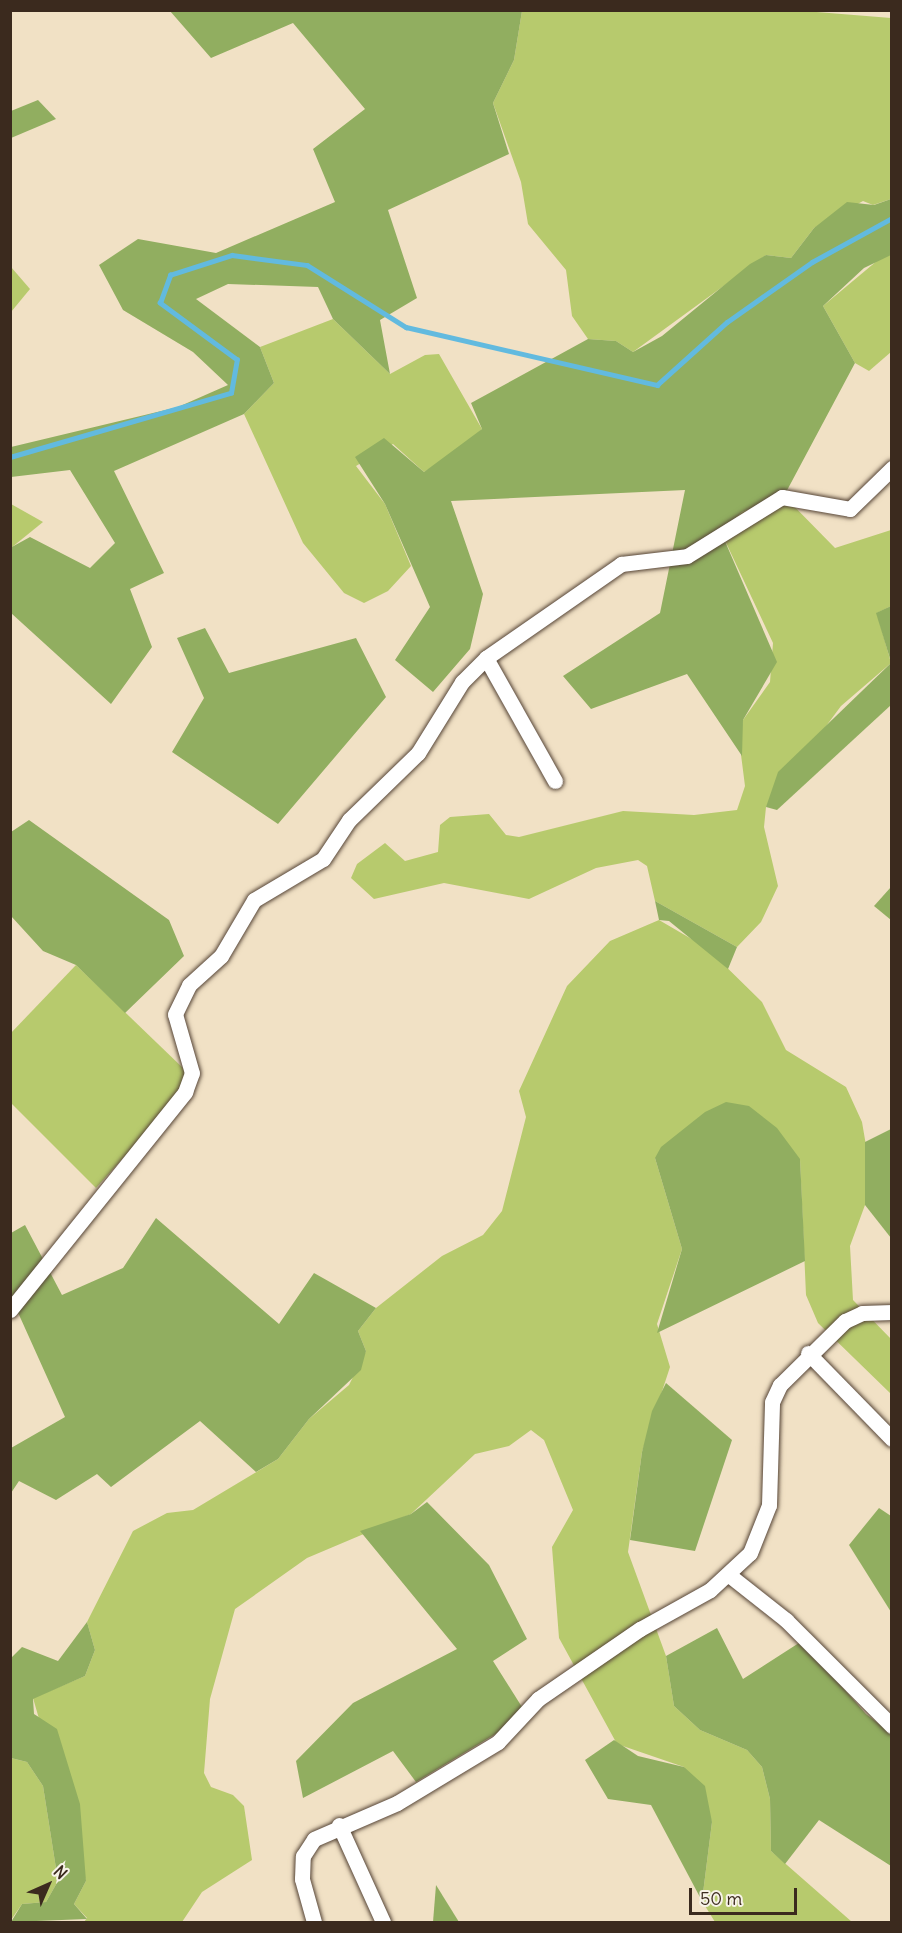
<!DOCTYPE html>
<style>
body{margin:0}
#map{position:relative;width:902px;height:1933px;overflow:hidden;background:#f1e1c5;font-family:Delius,sans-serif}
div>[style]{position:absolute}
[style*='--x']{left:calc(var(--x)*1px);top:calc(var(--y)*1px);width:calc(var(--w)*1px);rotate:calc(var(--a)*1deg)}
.green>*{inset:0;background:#b7ca6d}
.forest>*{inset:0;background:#91ae60}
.stream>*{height:4.5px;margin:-2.25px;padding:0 2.25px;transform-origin:2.25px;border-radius:2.25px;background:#62badf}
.roads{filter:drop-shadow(0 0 2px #564537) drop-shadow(0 0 2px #564537)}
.minor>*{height:15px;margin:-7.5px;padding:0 7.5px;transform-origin:7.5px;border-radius:7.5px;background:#fff}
span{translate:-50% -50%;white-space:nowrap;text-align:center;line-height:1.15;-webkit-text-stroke:6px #f7f3e8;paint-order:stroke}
.frame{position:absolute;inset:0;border:12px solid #3b2a1e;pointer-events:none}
.north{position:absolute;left:18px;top:1855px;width:60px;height:60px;-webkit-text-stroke:4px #f7f3e8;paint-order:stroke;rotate:45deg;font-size:16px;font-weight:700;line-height:24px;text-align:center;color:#3b2a1e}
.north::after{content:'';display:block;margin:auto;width:21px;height:27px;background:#3b2a1e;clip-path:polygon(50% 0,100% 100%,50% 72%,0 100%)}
.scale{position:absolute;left:689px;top:1888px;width:108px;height:27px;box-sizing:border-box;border:3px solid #3b2a1e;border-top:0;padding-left:8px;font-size:18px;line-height:21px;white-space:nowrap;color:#3b2a1e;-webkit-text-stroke:4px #f7f3e8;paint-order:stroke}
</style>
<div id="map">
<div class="green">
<i style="clip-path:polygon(792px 10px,891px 18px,891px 199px,873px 205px,863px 201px,814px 228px,791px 258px,766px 255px,633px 352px,616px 341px,588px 339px,572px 316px,566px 270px,528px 224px,521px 182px,493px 103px,514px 60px,522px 11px)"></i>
<i style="clip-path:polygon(884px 255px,891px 255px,891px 352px,869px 371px,855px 363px,823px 306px)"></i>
<i style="clip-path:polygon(11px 267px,30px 289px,11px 312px,10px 312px)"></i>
<i style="clip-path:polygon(333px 319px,390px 374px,425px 355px,439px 354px,482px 429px,466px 446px,424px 472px,393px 444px,356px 466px,385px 504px,411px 566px,388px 591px,364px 603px,344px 593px,303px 543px,244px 414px,274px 383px,260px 347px)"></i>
<i style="clip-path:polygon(784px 496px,835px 548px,891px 530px,891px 606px,877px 613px,891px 663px,841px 706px,766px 807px,764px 827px,778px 886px,761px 922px,737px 947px,655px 901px,647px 866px,638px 860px,596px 868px,529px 899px,444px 883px,374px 899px,351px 878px,357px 864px,385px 843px,405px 861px,438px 852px,440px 825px,450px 817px,489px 814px,506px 835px,519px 837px,623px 811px,694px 815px,737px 810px,745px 786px,739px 739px,743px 720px,770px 682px,773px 643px,721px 532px,742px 512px)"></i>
<i style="clip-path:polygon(11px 504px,43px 522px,11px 548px)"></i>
<i style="clip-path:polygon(659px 920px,707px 948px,762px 1002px,786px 1050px,846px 1087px,862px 1122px,869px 1163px,865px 1205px,850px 1246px,853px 1300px,891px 1339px,891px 1394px,818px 1323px,806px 1295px,800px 1159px,655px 1158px,682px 1249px,657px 1324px,670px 1367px,642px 1452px,628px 1552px,666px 1656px,674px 1706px,700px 1730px,747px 1750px,762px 1767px,770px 1799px,771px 1851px,852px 1922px,715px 1922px,702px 1901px,712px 1822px,684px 1767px,617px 1744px,559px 1638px,552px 1547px,573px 1510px,544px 1440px,531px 1430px,509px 1446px,475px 1454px,411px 1514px,307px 1558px,235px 1609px,210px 1699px,204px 1773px,211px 1787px,233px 1795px,244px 1806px,252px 1860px,202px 1892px,182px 1922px,84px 1922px,87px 1918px,74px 1904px,86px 1881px,33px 1698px,85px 1676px,95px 1650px,87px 1622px,133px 1531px,167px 1513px,193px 1510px,278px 1459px,309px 1419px,349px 1385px,366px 1351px,358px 1331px,376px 1308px,442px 1256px,483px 1235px,502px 1211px,526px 1117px,519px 1091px,567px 986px,610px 941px)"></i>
<i style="clip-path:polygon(76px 965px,184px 1069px,186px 1088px,96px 1188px,11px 1103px,10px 1034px)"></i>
<i style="clip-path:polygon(11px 1758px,27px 1762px,43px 1786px,58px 1881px,46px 1902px,22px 1904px,11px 1920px)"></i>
</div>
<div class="forest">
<i style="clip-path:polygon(170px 11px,522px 11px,514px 60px,493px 103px,509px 154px,388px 210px,417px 298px,380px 320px,390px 374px,333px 319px,318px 287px,228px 284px,196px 299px,260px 347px,274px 383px,244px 414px,114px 471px,164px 573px,130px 589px,152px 647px,111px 704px,11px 613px,10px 548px,30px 537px,90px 568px,115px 543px,70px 470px,11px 477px,11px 447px,178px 407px,228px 385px,193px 352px,123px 310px,99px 265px,138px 239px,216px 253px,335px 202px,313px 149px,365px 109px,293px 23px,211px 58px)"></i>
<i style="clip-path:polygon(38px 100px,56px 119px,11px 138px,11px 111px)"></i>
<i style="clip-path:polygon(891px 199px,891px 255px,864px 268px,823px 306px,855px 363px,784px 496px,742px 512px,721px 532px,777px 662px,743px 720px,742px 756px,687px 674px,591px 709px,563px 676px,660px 613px,685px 490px,451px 501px,483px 594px,470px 649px,433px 692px,395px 660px,430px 607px,385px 504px,355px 457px,384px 438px,424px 472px,482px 429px,471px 403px,588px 339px,616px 341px,633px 352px,662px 336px,750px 264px,766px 255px,791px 258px,814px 228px,847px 202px,874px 205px)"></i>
<i style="clip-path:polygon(891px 606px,891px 662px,876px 613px)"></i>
<i style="clip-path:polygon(205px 628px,229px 673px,356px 638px,386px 697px,278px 824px,172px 752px,204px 698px,177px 638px)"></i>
<i style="clip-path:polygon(891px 663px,891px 705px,777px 810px,766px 807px,778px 772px)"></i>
<i style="clip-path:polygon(29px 820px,169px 920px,184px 956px,125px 1013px,76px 965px,43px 951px,11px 916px,11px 832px)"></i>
<i style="clip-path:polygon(891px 887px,891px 920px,874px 906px)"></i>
<i style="clip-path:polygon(655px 901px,737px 947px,728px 969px,669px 921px,659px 920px)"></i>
<i style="clip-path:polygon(726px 1102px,749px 1106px,777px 1128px,800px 1159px,805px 1261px,657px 1333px,682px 1249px,655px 1158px,661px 1147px,705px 1112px)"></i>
<i style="clip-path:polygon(891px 1129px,891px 1238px,865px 1205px,865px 1142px)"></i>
<i style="clip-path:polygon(156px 1218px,279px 1324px,314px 1273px,376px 1308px,358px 1331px,366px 1351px,361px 1370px,309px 1419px,278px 1459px,256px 1472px,200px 1421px,111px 1487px,97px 1474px,56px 1500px,19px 1481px,11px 1493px,11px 1448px,65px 1417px,11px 1297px,11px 1233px,25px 1225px,62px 1295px,123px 1268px)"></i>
<i style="clip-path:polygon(666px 1383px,732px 1440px,695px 1551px,630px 1540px,642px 1452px,652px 1411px)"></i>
<i style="clip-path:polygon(427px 1502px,489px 1565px,527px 1639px,493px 1661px,527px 1715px,416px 1782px,393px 1751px,303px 1798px,296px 1761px,353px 1703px,457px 1649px,360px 1531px,411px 1514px)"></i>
<i style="clip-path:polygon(879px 1508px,891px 1516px,891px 1612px,849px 1545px)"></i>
<i style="clip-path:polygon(87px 1622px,95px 1650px,85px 1676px,33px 1699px,34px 1714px,57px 1729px,80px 1804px,86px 1881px,74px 1904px,87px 1919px,11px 1922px,22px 1904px,46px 1902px,58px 1881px,43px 1786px,27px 1762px,11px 1758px,11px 1658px,22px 1647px,58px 1661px)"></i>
<i style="clip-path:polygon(717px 1628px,743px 1679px,802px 1641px,866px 1714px,891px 1733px,891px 1866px,819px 1820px,785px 1864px,771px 1851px,770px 1799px,762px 1767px,747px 1750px,700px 1730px,674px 1706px,666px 1656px)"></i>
<i style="clip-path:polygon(614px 1740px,638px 1756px,684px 1767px,705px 1786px,712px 1822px,702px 1901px,651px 1805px,608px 1799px,585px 1760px)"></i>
<i style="clip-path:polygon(436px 1885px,459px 1922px,433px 1922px)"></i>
</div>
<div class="stream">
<i style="--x:10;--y:457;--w:230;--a:-16.2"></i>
<i style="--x:231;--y:393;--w:34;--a:-80"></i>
<i style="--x:237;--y:360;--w:96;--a:-143.5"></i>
<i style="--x:160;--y:303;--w:30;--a:-70"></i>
<i style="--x:170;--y:275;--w:65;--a:-17.9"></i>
<i style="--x:232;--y:255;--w:76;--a:7.6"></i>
<i style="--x:307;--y:265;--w:117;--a:32.1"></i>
<i style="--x:406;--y:327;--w:258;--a:13"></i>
<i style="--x:657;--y:385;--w:94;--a:-42"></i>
<i style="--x:727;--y:322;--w:104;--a:-35.2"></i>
<i style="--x:812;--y:262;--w:91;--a:-28.8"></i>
</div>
<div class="roads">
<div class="minor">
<i style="--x:486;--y:658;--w:141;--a:60.7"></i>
<i style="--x:10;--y:1310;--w:280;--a:-51.2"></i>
<i style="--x:185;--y:1092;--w:20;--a:-70"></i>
<i style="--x:192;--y:1073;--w:61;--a:-106.1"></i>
<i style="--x:175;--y:1014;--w:32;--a:-64"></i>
<i style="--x:189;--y:985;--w:43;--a:-42.2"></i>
<i style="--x:221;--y:956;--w:65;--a:-59.5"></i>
<i style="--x:254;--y:900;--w:80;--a:-30.7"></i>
<i style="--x:323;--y:859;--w:47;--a:-56.3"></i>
<i style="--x:349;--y:820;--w:96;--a:-44.2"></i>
<i style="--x:418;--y:753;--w:84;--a:-58.2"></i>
<i style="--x:462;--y:682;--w:34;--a:-45"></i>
<i style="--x:486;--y:658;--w:165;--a:-34.8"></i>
<i style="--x:621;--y:564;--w:66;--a:-6.9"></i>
<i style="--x:687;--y:556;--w:112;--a:-31.8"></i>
<i style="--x:782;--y:497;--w:69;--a:10"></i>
<i style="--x:850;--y:509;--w:59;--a:-44.3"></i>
<i style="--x:808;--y:1353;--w:120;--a:45.7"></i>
<i style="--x:729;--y:1575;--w:73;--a:38.3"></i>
<i style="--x:786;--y:1620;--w:150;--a:45"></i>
<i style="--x:339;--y:1825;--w:107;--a:65.6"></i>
<i style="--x:314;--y:1922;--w:45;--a:-105.6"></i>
<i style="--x:302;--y:1879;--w:23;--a:-88"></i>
<i style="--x:303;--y:1856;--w:20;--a:-57"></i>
<i style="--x:314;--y:1839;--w:90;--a:-23.4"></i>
<i style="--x:397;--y:1803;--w:118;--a:-31.1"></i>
<i style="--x:498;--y:1742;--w:59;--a:-47.1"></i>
<i style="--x:538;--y:1699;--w:124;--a:-34.5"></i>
<i style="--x:640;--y:1629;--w:80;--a:-29.1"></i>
<i style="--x:710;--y:1590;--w:54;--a:-42.8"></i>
<i style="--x:750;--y:1553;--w:52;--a:-68.4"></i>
<i style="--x:769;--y:1505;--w:103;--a:-88.3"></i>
<i style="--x:772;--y:1402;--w:19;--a:-65"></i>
<i style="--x:780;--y:1385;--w:91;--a:-44.6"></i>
<i style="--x:845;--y:1321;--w:19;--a:-25"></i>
<i style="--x:862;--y:1313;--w:30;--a:-2"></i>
</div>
</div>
<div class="frame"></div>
<div class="north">N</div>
<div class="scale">50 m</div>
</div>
